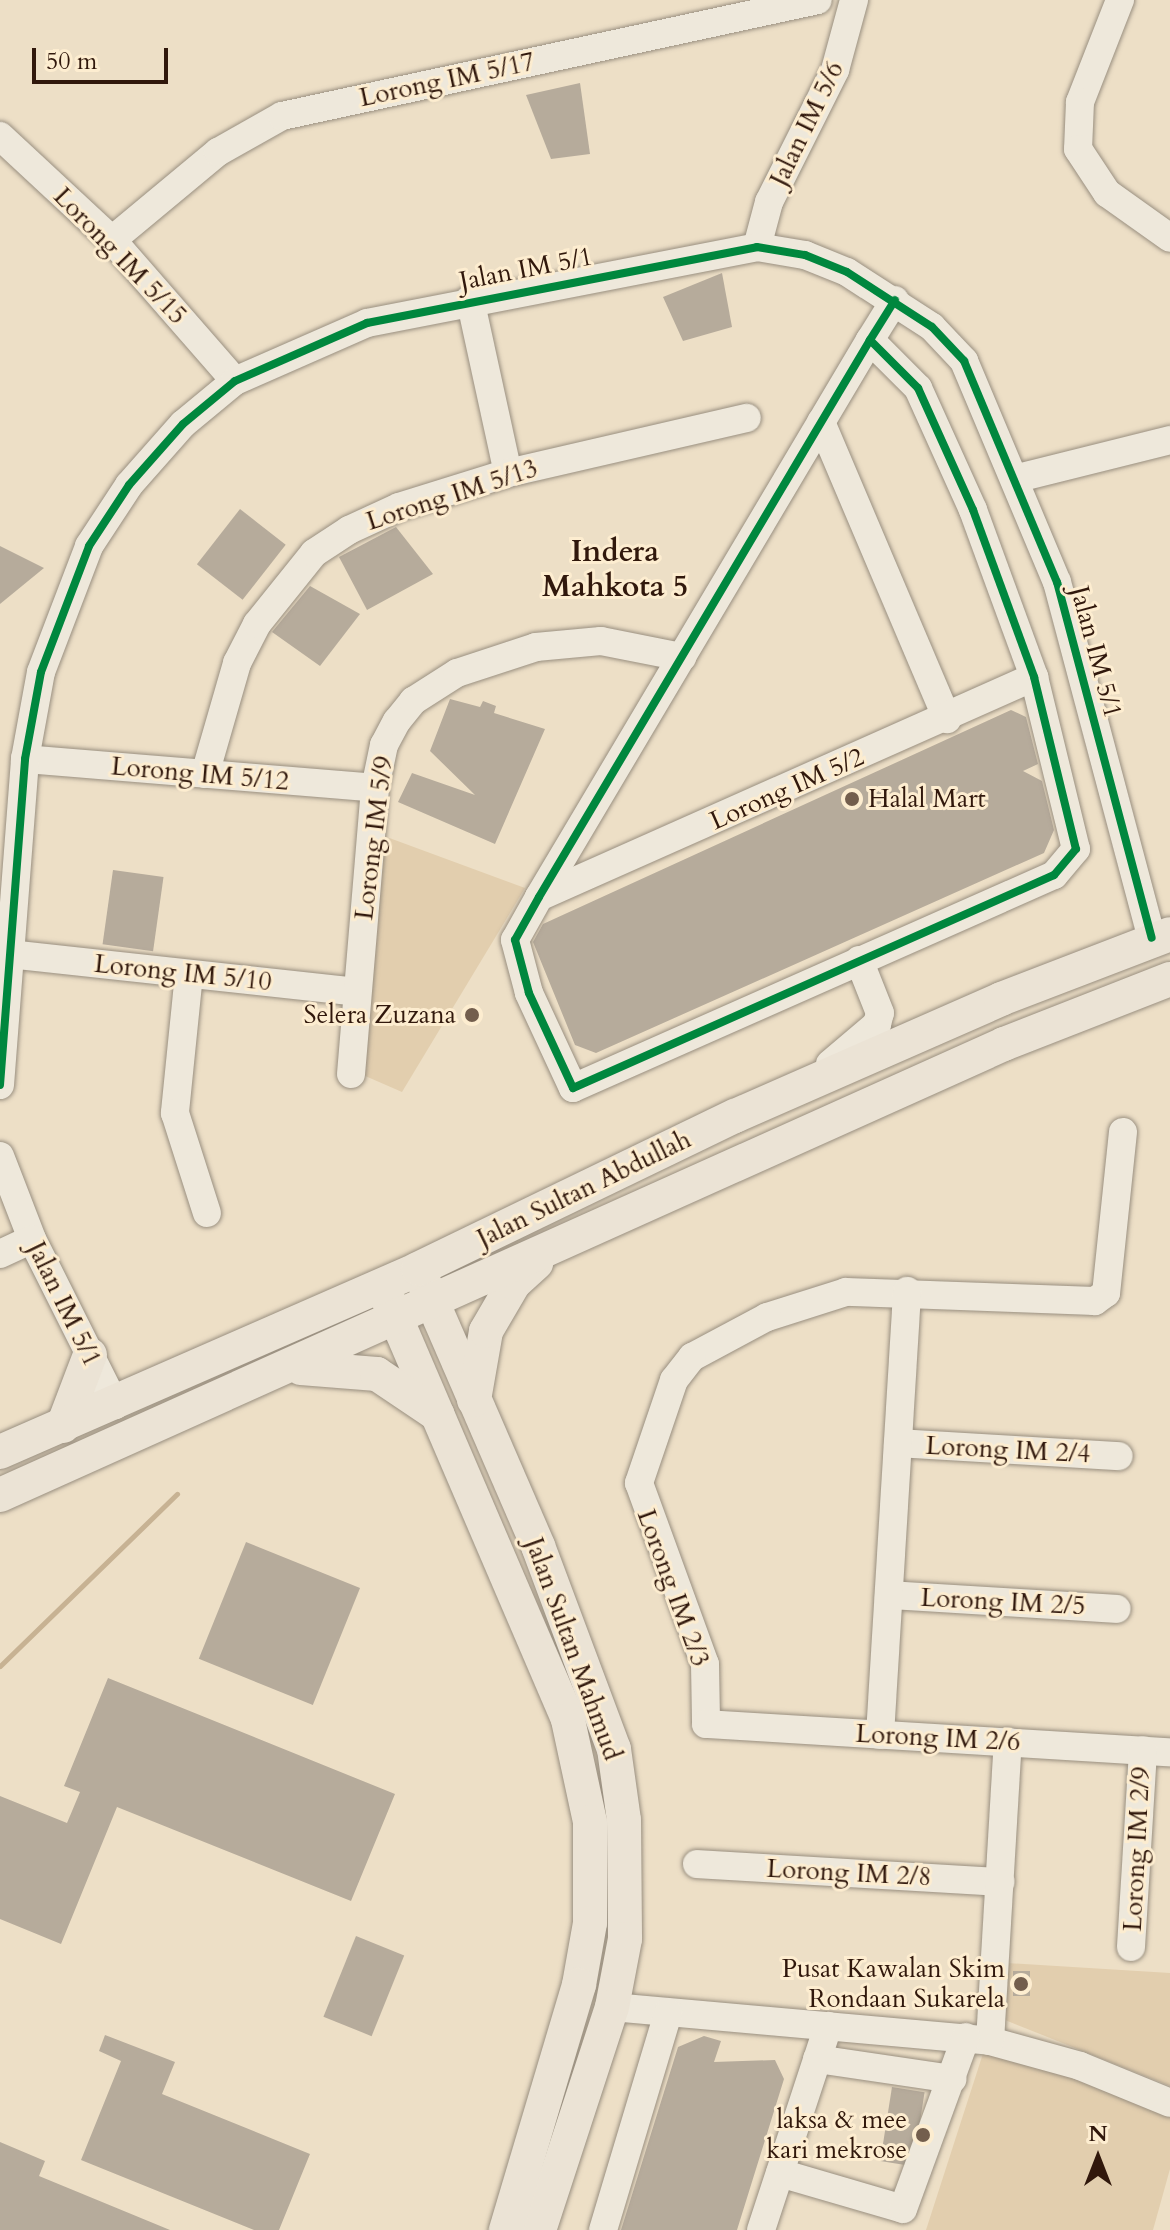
<!DOCTYPE html>
<style>
body{margin:0}
#map{position:relative;width:1170px;height:2230px;overflow:hidden;background:#eddfc6;font-family:Cardo,serif}
div>[style]{position:absolute}
[style*='--x']{left:calc(var(--x)*1px);top:calc(var(--y)*1px);width:calc(var(--w)*1px);rotate:calc(var(--a)*1deg)}
.green>*{inset:0;background:#e2ceae}
.stream>*{height:5px;margin:-2.5px;padding:0 2.5px;transform-origin:2.5px;border-radius:2.5px;background:#c7b293}
.building>*{inset:0;background:#b6ab9b;transform-origin:0 0}
.roads{filter:drop-shadow(0 0 2px #998f80) drop-shadow(0 0 2px #998f80)}
.minor>*{height:28px;margin:-14px;padding:0 14px;transform-origin:14px;border-radius:14px;background:#eee8db}
.major>*{height:34px;margin:-17px;padding:0 17px;transform-origin:17px;border-radius:17px;background:#ebe3d5}
.cycleway>*{height:8px;margin:-4px;padding:0 4px;transform-origin:4px;border-radius:4px;background:#00873e}
.dots>*{width:22px;height:22px;translate:-50% -50%;box-sizing:border-box;border:4px solid #fdedd0;border-radius:50%}
span{translate:-50% -50%;white-space:nowrap;text-align:center;line-height:1.15;-webkit-text-stroke:6px #fdedd0;paint-order:stroke}
.street-label{font-size:26px;color:#31180c}
.poi-label{font-size:26px;color:#31180c}
.left{translate:0 -50%;text-align:left}
.right{translate:-100% -50%;text-align:right}
.quarter-label{font-size:30px;color:#31180c;font-weight:700}
.north{position:absolute;left:1058px;top:2118px;width:80px;height:80px;-webkit-text-stroke:6px #fdedd0;paint-order:stroke;rotate:0deg;font-size:22px;font-weight:700;line-height:32px;text-align:center;color:#31180c}
.north::after{content:'';display:block;margin:auto;width:28px;height:36px;background:#31180c;clip-path:polygon(50% 0,100% 100%,50% 72%,0 100%)}
.scale{position:absolute;left:32px;top:48px;width:136px;height:36px;box-sizing:border-box;border:4px solid #31180c;border-top:0;padding-left:10px;font-size:24px;line-height:28px;white-space:nowrap;color:#31180c;-webkit-text-stroke:6px #fdedd0;paint-order:stroke}
</style>
<div id="map">
<div class="green">
<i style="clip-path:polygon(384px 836px,525px 888px,402px 1092px,363px 1075px)"></i>
<i style="clip-path:polygon(1007px 1963px,1170px 1973px,1170px 2086px,1005px 2020px)"></i>
<i style="clip-path:polygon(988px 2038px,1170px 2112px,1170px 2169px,1153px 2230px,926px 2230px)"></i>
</div>
<div class="stream">
<i style="--x:0;--y:1666;--w:247;--a:-44.2"></i>
</div>
<div class="building">
<i style="clip-path:polygon(580px 83px,590px 154px,551px 159px,526px 95px)"></i>
<i style="clip-path:polygon(722px 273px,732px 327px,683px 341px,663px 297px)"></i>
<i style="left:240px;top:509px;width:58px;height:70px;rotate:38deg"></i>
<i style="clip-path:polygon(396px 527px,433px 574px,367px 610px,339px 557px)"></i>
<i style="clip-path:polygon(0 546px,44px 568px,0 604px)"></i>
<i style="clip-path:polygon(310px 586px,360px 614px,320px 666px,272px 632px)"></i>
<i style="clip-path:polygon(450px 699px,480px 707px,483px 701px,496px 706px,494px 713px,545px 729px,495px 844px,398px 802px,412px 773px,475px 795px,430px 751px)"></i>
<i style="clip-path:polygon(1011px 710px,1026px 717px,1038px 764px,1023px 771px,1042px 781px,1054px 830px,1044px 853px,596px 1053px,575px 1045px,533px 942px,543px 924px)"></i>
<i style="left:113px;top:870px;width:51px;height:75px;rotate:8deg"></i>
<i style="left:246px;top:1542px;width:123px;height:126px;rotate:22deg"></i>
<i style="clip-path:polygon(108px 1678px,395px 1794px,351px 1901px,117px 1807px,61px 1944px,0 1919px,0 1796px,67px 1823px,80px 1792px,64px 1786px)"></i>
<i style="left:356px;top:1936px;width:52px;height:87px;rotate:22deg"></i>
<i style="left:1013px;top:1971px;width:17px;height:25px"></i>
<i style="clip-path:polygon(105px 2035px,175px 2062px,162px 2094px,310px 2154px,279px 2230px,254px 2230px,81px 2160px,121px 2061px,99px 2051px)"></i>
<i style="clip-path:polygon(704px 2036px,721px 2041px,714px 2062px,775px 2060px,784px 2079px,737px 2230px,621px 2230px,678px 2047px)"></i>
<i style="left:892px;top:2087px;width:33px;height:75px;rotate:9deg"></i>
<i style="clip-path:polygon(0 2142px,45px 2161px,39px 2176px,170px 2230px,0 2230px)"></i>
</div>
<div class="roads">
<div class="minor">
<i style="--x:1120;--y:0;--w:110;--a:111.4"></i>
<i style="--x:1080;--y:102;--w:47;--a:92.4"></i>
<i style="--x:1078;--y:149;--w:53;--a:56.6"></i>
<i style="--x:1107;--y:193;--w:77;--a:35.5"></i>
<i style="--x:0;--y:136;--w:153;--a:42.9"></i>
<i style="--x:112;--y:240;--w:187;--a:48.9"></i>
<i style="--x:112;--y:240;--w:138;--a:-39.7"></i>
<i style="--x:218;--y:152;--w:73;--a:-29.4"></i>
<i style="--x:282;--y:116;--w:548;--a:-12.21"></i>
<i style="--x:757;--y:247;--w:47;--a:-75.1"></i>
<i style="--x:769;--y:202;--w:148;--a:-63.4"></i>
<i style="--x:835;--y:70;--w:73;--a:-74.8"></i>
<i style="--x:470;--y:299;--w:178;--a:77.7"></i>
<i style="--x:870;--y:340;--w:68;--a:45"></i>
<i style="--x:918;--y:388;--w:134;--a:65.7"></i>
<i style="--x:973;--y:510;--w:178;--a:69.9"></i>
<i style="--x:1034;--y:677;--w:177;--a:76.3"></i>
<i style="--x:1076;--y:849;--w:34;--a:130"></i>
<i style="--x:1054;--y:875;--w:526;--a:156.11"></i>
<i style="--x:573;--y:1088;--w:105;--a:-114.9"></i>
<i style="--x:529;--y:993;--w:55;--a:-104.8"></i>
<i style="--x:515;--y:940;--w:49;--a:-60.8"></i>
<i style="--x:539;--y:897;--w:648;--a:-59.28"></i>
<i style="--x:870;--y:340;--w:47;--a:-58"></i>
<i style="--x:821;--y:422;--w:323;--a:67"></i>
<i style="--x:1018;--y:478;--w:157;--a:-14"></i>
<i style="--x:25;--y:759;--w:351;--a:4.7"></i>
<i style="--x:205;--y:774;--w:116;--a:-73.9"></i>
<i style="--x:237;--y:663;--w:44;--a:-62.9"></i>
<i style="--x:257;--y:624;--w:91;--a:-51.2"></i>
<i style="--x:314;--y:553;--w:42;--a:-33.3"></i>
<i style="--x:349;--y:530;--w:55;--a:-24.7"></i>
<i style="--x:399;--y:507;--w:114;--a:-17.3"></i>
<i style="--x:508;--y:473;--w:245;--a:-13"></i>
<i style="--x:539;--y:897;--w:542;--a:-23.96"></i>
<i style="--x:9;--y:954;--w:350;--a:6.2"></i>
<i style="--x:189;--y:974;--w:140;--a:95.8"></i>
<i style="--x:175;--y:1113;--w:105;--a:72.3"></i>
<i style="--x:830;--y:1064;--w:62;--a:-40.4"></i>
<i style="--x:877;--y:1024;--w:11;--a:-75"></i>
<i style="--x:880;--y:1013;--w:57;--a:-111.6"></i>
<i style="--x:351;--y:1074;--w:287;--a:-85.2"></i>
<i style="--x:375;--y:788;--w:44;--a:-78.2"></i>
<i style="--x:384;--y:745;--w:27;--a:-62"></i>
<i style="--x:397;--y:721;--w:26;--a:-51"></i>
<i style="--x:413;--y:701;--w:52;--a:-32.5"></i>
<i style="--x:457;--y:673;--w:83;--a:-18.2"></i>
<i style="--x:536;--y:647;--w:65;--a:-5.3"></i>
<i style="--x:601;--y:641;--w:83;--a:11.2"></i>
<i style="--x:0;--y:1085;--w:327;--a:-85.6"></i>
<i style="--x:25;--y:759;--w:88;--a:-79.6"></i>
<i style="--x:41;--y:672;--w:135;--a:-69.1"></i>
<i style="--x:89;--y:546;--w:73;--a:-56.7"></i>
<i style="--x:129;--y:485;--w:81;--a:-48.5"></i>
<i style="--x:183;--y:424;--w:67;--a:-39.6"></i>
<i style="--x:235;--y:381;--w:144;--a:-23.7"></i>
<i style="--x:367;--y:323;--w:397;--a:-11"></i>
<i style="--x:757;--y:247;--w:49;--a:9.5"></i>
<i style="--x:805;--y:255;--w:45;--a:22"></i>
<i style="--x:847;--y:272;--w:101;--a:32.9"></i>
<i style="--x:932;--y:327;--w:47;--a:46.7"></i>
<i style="--x:964;--y:361;--w:240;--a:67.2"></i>
<i style="--x:1057;--y:582;--w:368;--a:75.1"></i>
<i style="--x:1123;--y:1132;--w:162;--a:96"></i>
<i style="--x:1106;--y:1293;--w:14;--a:144"></i>
<i style="--x:1095;--y:1301;--w:249;--a:-177.9"></i>
<i style="--x:846;--y:1292;--w:83;--a:162.4"></i>
<i style="--x:767;--y:1317;--w:85;--a:151.9"></i>
<i style="--x:692;--y:1357;--w:29;--a:128"></i>
<i style="--x:674;--y:1380;--w:109;--a:108.8"></i>
<i style="--x:639;--y:1483;--w:193;--a:70"></i>
<i style="--x:705;--y:1664;--w:60;--a:89"></i>
<i style="--x:706;--y:1724;--w:465;--a:3.5"></i>
<i style="--x:0;--y:1156;--w:89;--a:68.9"></i>
<i style="--x:32;--y:1239;--w:186;--a:63.4"></i>
<i style="--x:0;--y:1254;--w:35;--a:-25"></i>
<i style="--x:898;--y:1443;--w:221;--a:3.4"></i>
<i style="--x:889;--y:1595;--w:228;--a:3.5"></i>
<i style="--x:880;--y:1735;--w:445;--a:-86.5"></i>
<i style="--x:697;--y:1864;--w:304;--a:3.4"></i>
<i style="--x:1131;--y:1947;--w:197;--a:-86.5"></i>
<i style="--x:612;--y:2007;--w:380;--a:5.1"></i>
<i style="--x:990;--y:2041;--w:93;--a:15.5"></i>
<i style="--x:1080;--y:2066;--w:97;--a:22.3"></i>
<i style="--x:990;--y:2041;--w:300;--a:-86.6"></i>
<i style="--x:817;--y:2059;--w:137;--a:8.4"></i>
<i style="--x:780;--y:2173;--w:128;--a:16.3"></i>
<i style="--x:903;--y:2209;--w:183;--a:-69.9"></i>
<i style="--x:603;--y:2230;--w:227;--a:-73.3"></i>
<i style="--x:761;--y:2230;--w:215;--a:-71.8"></i>
</div>
<div class="major">
<i style="--x:423;--y:1280;--w:290;--a:66.6"></i>
<i style="--x:538;--y:1546;--w:217;--a:69.5"></i>
<i style="--x:614;--y:1749;--w:72;--a:82"></i>
<i style="--x:624;--y:1820;--w:119;--a:89.5"></i>
<i style="--x:625;--y:1939;--w:69;--a:100.8"></i>
<i style="--x:612;--y:2007;--w:235;--a:108.1"></i>
<i style="--x:387;--y:1297;--w:460;--a:66.8"></i>
<i style="--x:568;--y:1720;--w:104;--a:77.8"></i>
<i style="--x:590;--y:1822;--w:101;--a:90"></i>
<i style="--x:590;--y:1923;--w:63;--a:100.1"></i>
<i style="--x:579;--y:1985;--w:256;--a:106.6"></i>
<i style="--x:301;--y:1368;--w:76;--a:4.5"></i>
<i style="--x:377;--y:1374;--w:73;--a:33.9"></i>
<i style="--x:474;--y:1400;--w:70;--a:-80.1"></i>
<i style="--x:486;--y:1331;--w:56;--a:-59.7"></i>
<i style="--x:514;--y:1283;--w:30;--a:-42"></i>
<i style="--x:63;--y:1426;--w:76;--a:-69.2"></i>
<i style="--x:0;--y:1452;--w:456;--a:-23.6"></i>
<i style="--x:418;--y:1269;--w:352;--a:-25.8"></i>
<i style="--x:735;--y:1116;--w:291;--a:-23.7"></i>
<i style="--x:1001;--y:999;--w:181;--a:-21"></i>
<i style="--x:0;--y:1495;--w:1101;--a:-24.19"></i>
<i style="--x:1004;--y:1044;--w:178;--a:-21.4"></i>
</div>
</div>
<div class="cycleway">
<i style="--x:870;--y:340;--w:68;--a:45"></i>
<i style="--x:918;--y:388;--w:134;--a:65.7"></i>
<i style="--x:973;--y:510;--w:178;--a:69.9"></i>
<i style="--x:1034;--y:677;--w:177;--a:76.3"></i>
<i style="--x:1076;--y:849;--w:34;--a:130"></i>
<i style="--x:1054;--y:875;--w:526;--a:156.11"></i>
<i style="--x:573;--y:1088;--w:105;--a:-114.9"></i>
<i style="--x:529;--y:993;--w:55;--a:-104.8"></i>
<i style="--x:515;--y:940;--w:49;--a:-60.8"></i>
<i style="--x:539;--y:897;--w:648;--a:-59.28"></i>
<i style="--x:870;--y:340;--w:47;--a:-58"></i>
<i style="--x:0;--y:1085;--w:327;--a:-85.6"></i>
<i style="--x:25;--y:759;--w:88;--a:-79.6"></i>
<i style="--x:41;--y:672;--w:135;--a:-69.1"></i>
<i style="--x:89;--y:546;--w:73;--a:-56.7"></i>
<i style="--x:129;--y:485;--w:81;--a:-48.5"></i>
<i style="--x:183;--y:424;--w:67;--a:-39.6"></i>
<i style="--x:235;--y:381;--w:144;--a:-23.7"></i>
<i style="--x:367;--y:323;--w:397;--a:-11"></i>
<i style="--x:757;--y:247;--w:49;--a:9.5"></i>
<i style="--x:805;--y:255;--w:45;--a:22"></i>
<i style="--x:847;--y:272;--w:101;--a:32.9"></i>
<i style="--x:932;--y:327;--w:47;--a:46.7"></i>
<i style="--x:964;--y:361;--w:240;--a:67.2"></i>
<i style="--x:1057;--y:582;--w:368;--a:75.1"></i>
</div>
<div class="dots">
<i style="left:852px;top:799px;background:#735e4d"></i>
<i style="left:472px;top:1015px;background:#735e4d"></i>
<i style="left:1021px;top:1984px;background:#735e4d"></i>
<i style="left:923px;top:2135px;background:#735e4d"></i>
</div>
<div class="street-label">
<span style="left:447px;top:80px;rotate:-12deg">Lorong IM 5/17</span>
<span style="left:807px;top:124px;rotate:-64deg">Jalan IM 5/6</span>
<span style="left:120px;top:256px;rotate:46deg">Lorong IM 5/15</span>
<span style="left:526px;top:269px;rotate:-11deg">Jalan IM 5/1</span>
<span style="left:452px;top:495px;rotate:-18deg">Lorong IM 5/13</span>
<span style="left:1096px;top:652px;rotate:75deg">Jalan IM 5/1</span>
<span style="left:200px;top:774px;rotate:5deg">Lorong IM 5/12</span>
<span style="left:787px;top:789px;rotate:-24deg">Lorong IM 5/2</span>
<span style="left:374px;top:838px;rotate:-83deg">Lorong IM 5/9</span>
<span style="left:183px;top:973px;rotate:6deg">Lorong IM 5/10</span>
<span style="left:584px;top:1189px;rotate:-26deg">Jalan Sultan Abdullah</span>
<span style="left:64px;top:1304px;rotate:64deg">Jalan IM 5/1</span>
<span style="left:1008px;top:1450px;rotate:3deg">Lorong IM 2/4</span>
<span style="left:673px;top:1588px;rotate:70deg">Lorong IM 2/3</span>
<span style="left:1003px;top:1602px;rotate:3deg">Lorong IM 2/5</span>
<span style="left:573px;top:1649px;rotate:70deg">Jalan Sultan Mahmud</span>
<span style="left:938px;top:1738px;rotate:3deg">Lorong IM 2/6</span>
<span style="left:1137px;top:1849px;rotate:-87deg">Lorong IM 2/9</span>
<span style="left:849px;top:1873px;rotate:3deg">Lorong IM 2/8</span>
</div>
<div class="poi-label">
<span class="left" style="left:868px;top:799px">Halal Mart</span>
<span class="right" style="left:456px;top:1015px">Selera Zuzana</span>
<span class="right" style="left:1005px;top:1984px">Pusat Kawalan Skim<br>Rondaan Sukarela</span>
<span class="right" style="left:907px;top:2135px">laksa &amp; mee<br>kari mekrose</span>
</div>
<div class="quarter-label">
<span style="left:615px;top:569px">Indera<br>Mahkota 5</span>
</div>
<div class="north">N</div>
<div class="scale">50 m</div>
</div>
